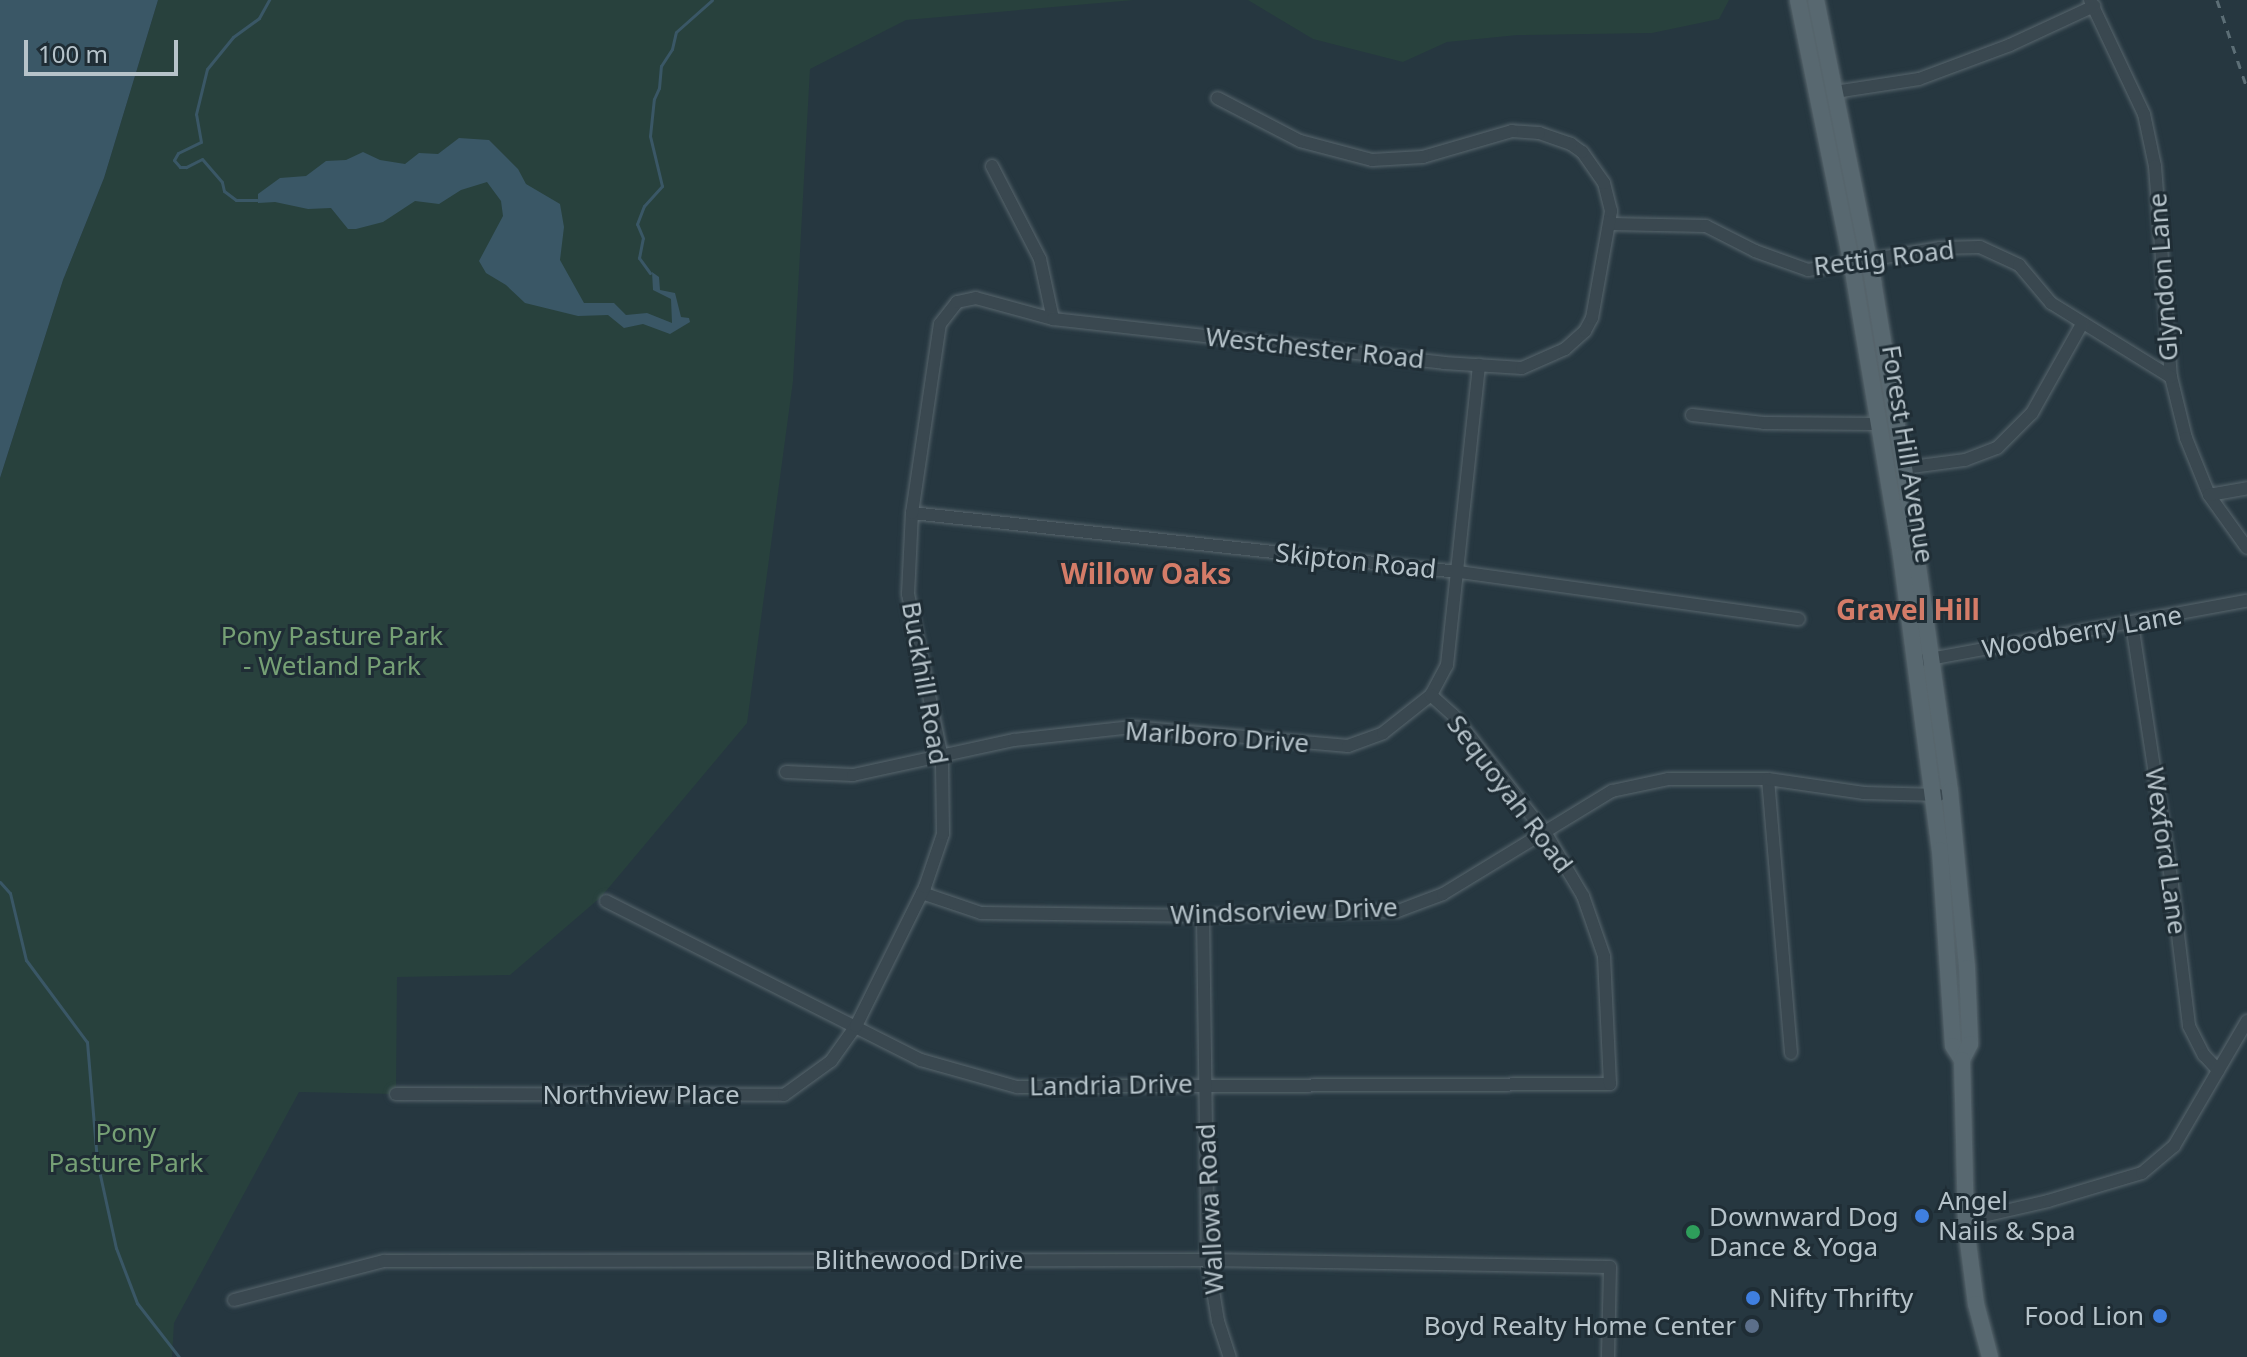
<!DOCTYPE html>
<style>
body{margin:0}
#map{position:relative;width:2247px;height:1357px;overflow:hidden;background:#263740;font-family:"Noto Sans",sans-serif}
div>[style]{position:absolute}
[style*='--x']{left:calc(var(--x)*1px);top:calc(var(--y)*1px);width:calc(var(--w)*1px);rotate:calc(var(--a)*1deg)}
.green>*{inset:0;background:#28413d}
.water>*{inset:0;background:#3a5766}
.stream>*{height:3px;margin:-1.5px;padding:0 1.5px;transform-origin:1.5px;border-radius:1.5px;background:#3a5766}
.roads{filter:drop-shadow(0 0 2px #58666d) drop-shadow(0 0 2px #58666d)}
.minor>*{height:12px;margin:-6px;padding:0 6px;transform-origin:6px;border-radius:6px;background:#3a4850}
.major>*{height:16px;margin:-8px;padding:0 8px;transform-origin:8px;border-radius:8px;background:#586870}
.rail>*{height:3px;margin-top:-1.5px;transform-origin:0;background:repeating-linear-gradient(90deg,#5c6e76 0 8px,transparent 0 16px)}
.dots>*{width:22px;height:22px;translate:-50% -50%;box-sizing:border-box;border:4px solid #1f2d35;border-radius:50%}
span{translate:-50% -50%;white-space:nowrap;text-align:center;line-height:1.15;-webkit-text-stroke:6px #1f2d35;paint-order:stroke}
.street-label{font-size:26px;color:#b6c3ca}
.park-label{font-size:26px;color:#76a075}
.poi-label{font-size:26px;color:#b6c3ca}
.left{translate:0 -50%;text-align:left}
.right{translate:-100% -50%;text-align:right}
.neighbourhood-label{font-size:28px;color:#d47c68;font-weight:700}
.scale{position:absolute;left:24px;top:40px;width:154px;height:36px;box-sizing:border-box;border:4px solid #b6c3ca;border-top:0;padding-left:10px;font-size:24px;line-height:28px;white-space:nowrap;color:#b6c3ca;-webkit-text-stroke:6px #1f2d35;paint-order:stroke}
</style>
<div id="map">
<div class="green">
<i style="clip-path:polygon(158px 0,1134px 0,906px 20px,810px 69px,793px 381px,747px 723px,601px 897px,510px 975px,397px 977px,396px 1094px,299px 1092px,174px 1323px,172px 1357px,0 1357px,0 478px,63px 280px,104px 178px)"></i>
<i style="clip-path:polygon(1248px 0,1729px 0,1719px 19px,1652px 33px,1518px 35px,1447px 42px,1403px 62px,1313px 39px)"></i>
</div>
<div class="water">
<i style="clip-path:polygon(0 0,158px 0,104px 178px,63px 280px,0 478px)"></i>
<i style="clip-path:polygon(459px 138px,489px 140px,518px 169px,526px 184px,560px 204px,564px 227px,560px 260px,584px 303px,614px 303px,626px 315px,647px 313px,672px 323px,671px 299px,653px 290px,652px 272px,659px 277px,660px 290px,675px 293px,681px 317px,689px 318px,690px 322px,670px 334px,643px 324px,624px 328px,608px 315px,578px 316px,525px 303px,506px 285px,486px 273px,479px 261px,503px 216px,501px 201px,487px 182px,461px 190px,439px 204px,415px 201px,383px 222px,356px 229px,348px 229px,331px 208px,308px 209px,275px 202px,258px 203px,258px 194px,280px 178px,306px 176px,326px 161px,346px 160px,363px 152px,380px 160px,405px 164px,419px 153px,438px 154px)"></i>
</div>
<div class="stream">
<i style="--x:257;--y:200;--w:21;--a:180"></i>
<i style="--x:236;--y:200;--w:15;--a:-143"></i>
<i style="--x:224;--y:191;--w:9;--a:-103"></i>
<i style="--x:222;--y:182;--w:30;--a:-131"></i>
<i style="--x:202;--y:159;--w:18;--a:153"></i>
<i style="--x:186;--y:167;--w:6;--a:180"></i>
<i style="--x:180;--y:167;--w:9;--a:-131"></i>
<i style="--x:174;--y:160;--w:8;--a:-60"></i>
<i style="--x:178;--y:153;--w:25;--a:-26"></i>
<i style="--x:201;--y:142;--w:28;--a:-100"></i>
<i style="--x:196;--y:114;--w:46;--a:-76.3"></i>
<i style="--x:207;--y:69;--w:41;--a:-50.9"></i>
<i style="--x:233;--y:37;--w:32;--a:-36"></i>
<i style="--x:259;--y:18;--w:21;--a:-61"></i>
<i style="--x:650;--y:273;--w:19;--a:-126"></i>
<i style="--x:639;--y:258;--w:20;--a:-79"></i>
<i style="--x:643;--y:238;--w:15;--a:-113"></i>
<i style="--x:637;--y:224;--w:19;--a:-69"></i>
<i style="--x:644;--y:206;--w:27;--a:-48"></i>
<i style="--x:662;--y:186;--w:51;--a:-103.5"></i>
<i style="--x:650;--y:136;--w:37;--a:-84"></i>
<i style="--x:654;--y:99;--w:12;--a:-66"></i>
<i style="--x:659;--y:88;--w:22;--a:-85"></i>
<i style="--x:661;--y:66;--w:20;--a:-57"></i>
<i style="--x:672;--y:49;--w:17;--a:-77"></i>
<i style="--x:676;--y:32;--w:48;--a:-41.6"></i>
<i style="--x:0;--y:882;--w:15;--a:48"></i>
<i style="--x:10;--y:893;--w:69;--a:76.6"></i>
<i style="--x:26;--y:960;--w:102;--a:53.4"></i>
<i style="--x:87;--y:1042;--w:119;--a:85.2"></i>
<i style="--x:97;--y:1161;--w:89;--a:77.7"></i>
<i style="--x:116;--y:1248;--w:59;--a:69.1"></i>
<i style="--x:137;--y:1303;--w:68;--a:52.1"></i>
</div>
<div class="roads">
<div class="minor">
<i style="--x:2090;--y:0;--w:126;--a:64.7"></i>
<i style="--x:2144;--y:114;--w:53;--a:78.1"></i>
<i style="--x:2155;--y:166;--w:212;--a:85.7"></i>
<i style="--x:2171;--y:377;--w:63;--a:76.2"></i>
<i style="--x:2186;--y:438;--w:61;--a:68"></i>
<i style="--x:2209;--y:495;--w:65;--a:54.4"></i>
<i style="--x:1835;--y:92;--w:85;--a:-8.8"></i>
<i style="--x:1919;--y:79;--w:97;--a:-20.5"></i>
<i style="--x:2010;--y:45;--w:93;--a:-24.9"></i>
<i style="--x:992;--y:166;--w:105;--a:62.7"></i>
<i style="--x:1040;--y:259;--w:61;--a:77.8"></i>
<i style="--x:1611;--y:224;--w:95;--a:1.2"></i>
<i style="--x:1706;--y:226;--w:55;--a:27"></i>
<i style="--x:1755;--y:251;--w:56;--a:19.7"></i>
<i style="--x:1808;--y:270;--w:134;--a:-9.5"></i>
<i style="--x:1940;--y:248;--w:40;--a:-1.4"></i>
<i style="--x:1980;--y:247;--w:43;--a:24.8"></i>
<i style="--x:2019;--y:265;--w:50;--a:49.9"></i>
<i style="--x:2051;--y:303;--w:141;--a:31.7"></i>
<i style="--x:1692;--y:415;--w:72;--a:6.3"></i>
<i style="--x:1764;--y:423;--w:115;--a:0.5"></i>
<i style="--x:1904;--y:468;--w:62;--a:-7.5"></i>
<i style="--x:1965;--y:460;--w:34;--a:-21"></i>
<i style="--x:1997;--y:448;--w:49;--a:-45"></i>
<i style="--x:2032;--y:413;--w:102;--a:-60.7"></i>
<i style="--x:2209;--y:495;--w:39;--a:-10"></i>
<i style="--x:912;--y:513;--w:550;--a:6.16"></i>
<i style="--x:1459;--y:572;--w:343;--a:7.9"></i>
<i style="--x:2132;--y:624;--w:264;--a:81.3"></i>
<i style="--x:2172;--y:885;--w:142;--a:83.1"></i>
<i style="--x:2189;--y:1026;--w:33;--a:63"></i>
<i style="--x:2204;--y:1055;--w:21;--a:47"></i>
<i style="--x:1924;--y:660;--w:328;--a:-10.4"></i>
<i style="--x:786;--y:772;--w:67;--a:2.6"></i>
<i style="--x:853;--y:775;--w:165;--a:-12.3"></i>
<i style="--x:1014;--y:740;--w:119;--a:-6.3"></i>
<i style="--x:1132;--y:727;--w:217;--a:5"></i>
<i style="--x:1348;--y:746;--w:37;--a:-20"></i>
<i style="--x:1383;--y:733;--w:61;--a:-38.4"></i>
<i style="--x:1431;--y:695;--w:34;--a:-62"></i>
<i style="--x:1447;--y:665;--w:302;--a:-83.9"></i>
<i style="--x:1768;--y:779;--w:275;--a:85.2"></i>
<i style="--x:922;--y:893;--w:62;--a:18.7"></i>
<i style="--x:981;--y:913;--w:205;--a:0.8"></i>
<i style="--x:1186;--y:916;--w:212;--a:-1.4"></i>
<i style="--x:1398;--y:911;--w:48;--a:-20.7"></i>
<i style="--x:1443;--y:894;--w:198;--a:-31.4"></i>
<i style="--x:1612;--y:791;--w:57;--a:-12.1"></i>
<i style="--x:1668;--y:779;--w:100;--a:0"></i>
<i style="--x:1768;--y:779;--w:97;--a:8.3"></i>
<i style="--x:1864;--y:793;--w:75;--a:1.5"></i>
<i style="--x:606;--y:901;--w:353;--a:26.8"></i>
<i style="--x:921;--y:1060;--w:100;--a:15.7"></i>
<i style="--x:1017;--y:1087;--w:593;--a:-0.29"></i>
<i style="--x:1610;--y:1084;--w:128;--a:-92.7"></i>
<i style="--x:1604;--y:956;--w:64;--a:-109.3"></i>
<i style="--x:1583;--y:896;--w:72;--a:-120.8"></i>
<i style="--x:1546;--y:834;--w:151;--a:-128"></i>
<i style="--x:1453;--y:715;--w:30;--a:-138"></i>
<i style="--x:1203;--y:916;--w:344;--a:89.2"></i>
<i style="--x:1208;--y:1260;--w:62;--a:80.7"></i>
<i style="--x:1218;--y:1321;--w:38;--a:72"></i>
<i style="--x:396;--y:1094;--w:388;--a:0.1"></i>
<i style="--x:784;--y:1095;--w:58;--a:-35.9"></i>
<i style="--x:831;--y:1061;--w:43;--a:-54.5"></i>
<i style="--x:856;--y:1026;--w:155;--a:-63.6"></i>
<i style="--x:925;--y:887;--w:56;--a:-71.2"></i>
<i style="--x:943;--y:834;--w:76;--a:-90.8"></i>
<i style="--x:942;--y:758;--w:167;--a:-101.7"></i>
<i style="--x:908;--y:594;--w:81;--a:-87.2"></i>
<i style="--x:912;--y:513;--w:191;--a:-81.6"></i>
<i style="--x:940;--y:324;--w:28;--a:-52"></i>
<i style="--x:957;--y:302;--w:19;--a:-12"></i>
<i style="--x:976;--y:298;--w:80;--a:15.3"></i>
<i style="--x:1053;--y:319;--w:393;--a:6.4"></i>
<i style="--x:1444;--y:363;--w:78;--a:3.7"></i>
<i style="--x:1522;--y:368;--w:47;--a:-23.8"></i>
<i style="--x:1565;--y:349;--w:27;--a:-42"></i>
<i style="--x:1585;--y:331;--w:15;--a:-62"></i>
<i style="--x:1592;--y:318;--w:109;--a:-79.9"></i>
<i style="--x:1611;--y:211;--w:29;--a:-104"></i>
<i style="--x:1604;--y:183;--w:38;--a:-125"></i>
<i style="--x:1582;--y:152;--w:14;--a:-144"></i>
<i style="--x:1571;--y:144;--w:34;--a:-161"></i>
<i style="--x:1539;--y:133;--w:27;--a:-176"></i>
<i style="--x:1512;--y:131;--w:93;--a:163.7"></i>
<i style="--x:1423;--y:157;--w:51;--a:176.6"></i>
<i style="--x:1372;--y:160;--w:74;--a:-165.2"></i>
<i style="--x:1300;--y:141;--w:93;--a:-152.6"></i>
<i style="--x:1966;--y:1220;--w:84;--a:-13"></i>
<i style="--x:2048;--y:1201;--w:98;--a:-16.6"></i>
<i style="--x:2142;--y:1173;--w:42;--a:-40.2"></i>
<i style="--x:2174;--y:1146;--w:145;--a:-59.7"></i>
<i style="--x:234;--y:1300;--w:155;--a:-14.6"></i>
<i style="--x:384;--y:1261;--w:824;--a:-0.07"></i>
<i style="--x:1208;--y:1260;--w:402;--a:1"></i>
<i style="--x:1610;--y:1267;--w:90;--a:91.3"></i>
</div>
<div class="major">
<i style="--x:1798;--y:0;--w:270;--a:78.5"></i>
<i style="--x:1852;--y:265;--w:294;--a:80.4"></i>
<i style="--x:1901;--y:555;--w:298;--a:82.5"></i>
<i style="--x:1940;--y:850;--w:196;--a:86.2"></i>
<i style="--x:1953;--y:1046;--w:17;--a:57"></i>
<i style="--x:1816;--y:0;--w:287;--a:78.5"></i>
<i style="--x:1873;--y:281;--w:190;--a:80.6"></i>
<i style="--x:1904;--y:468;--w:326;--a:81.9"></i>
<i style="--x:1950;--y:791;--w:178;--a:84.5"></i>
<i style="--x:1967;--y:968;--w:76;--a:87.7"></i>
<i style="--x:1970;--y:1044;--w:18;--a:117"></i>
<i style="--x:1962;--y:1060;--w:167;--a:88.6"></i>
<i style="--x:1966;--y:1227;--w:78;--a:82.6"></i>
<i style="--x:1976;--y:1304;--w:55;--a:75.2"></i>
</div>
</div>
<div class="rail">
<i style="--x:2217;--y:0;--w:93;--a:71.2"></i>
</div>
<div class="dots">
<i style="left:1922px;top:1216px;background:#3f7fe0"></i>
<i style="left:1693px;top:1232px;background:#2e9e5b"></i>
<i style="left:1753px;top:1298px;background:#3f7fe0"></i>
<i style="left:2160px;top:1316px;background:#3f7fe0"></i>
<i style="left:1752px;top:1326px;background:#5c6f8a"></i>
</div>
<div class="street-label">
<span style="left:1884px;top:258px;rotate:-7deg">Rettig Road</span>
<span style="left:2163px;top:277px;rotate:-94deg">Glyndon Lane</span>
<span style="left:1315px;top:348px;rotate:6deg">Westchester Road</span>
<span style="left:1908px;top:454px;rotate:81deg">Forest Hill Avenue</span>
<span style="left:1356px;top:561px;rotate:6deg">Skipton Road</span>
<span style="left:2082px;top:632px;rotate:-10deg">Woodberry Lane</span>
<span style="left:925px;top:683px;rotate:80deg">Buckhill Road</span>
<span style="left:1217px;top:737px;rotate:4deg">Marlboro Drive</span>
<span style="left:1510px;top:794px;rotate:53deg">Sequoyah Road</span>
<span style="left:2166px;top:851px;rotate:82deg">Wexford Lane</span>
<span style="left:1284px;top:911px;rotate:-2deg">Windsorview Drive</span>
<span style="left:1111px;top:1085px;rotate:-1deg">Landria Drive</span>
<span style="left:641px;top:1095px">Northview Place</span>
<span style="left:1210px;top:1209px;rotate:-93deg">Wallowa Road</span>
<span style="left:919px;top:1260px">Blithewood Drive</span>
</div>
<div class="park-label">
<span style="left:332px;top:651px">Pony Pasture Park<br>- Wetland Park</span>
<span style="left:126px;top:1148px">Pony<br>Pasture Park</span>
</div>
<div class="poi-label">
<span class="left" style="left:1938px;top:1216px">Angel<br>Nails &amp; Spa</span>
<span class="left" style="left:1709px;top:1232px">Downward Dog<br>Dance &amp; Yoga</span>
<span class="left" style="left:1769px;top:1298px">Nifty Thrifty</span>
<span class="right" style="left:2144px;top:1316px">Food Lion</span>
<span class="right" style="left:1736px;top:1326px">Boyd Realty Home Center</span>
</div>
<div class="neighbourhood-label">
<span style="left:1146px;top:573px">Willow Oaks</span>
<span style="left:1908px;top:609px">Gravel Hill</span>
</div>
<div class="scale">100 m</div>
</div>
